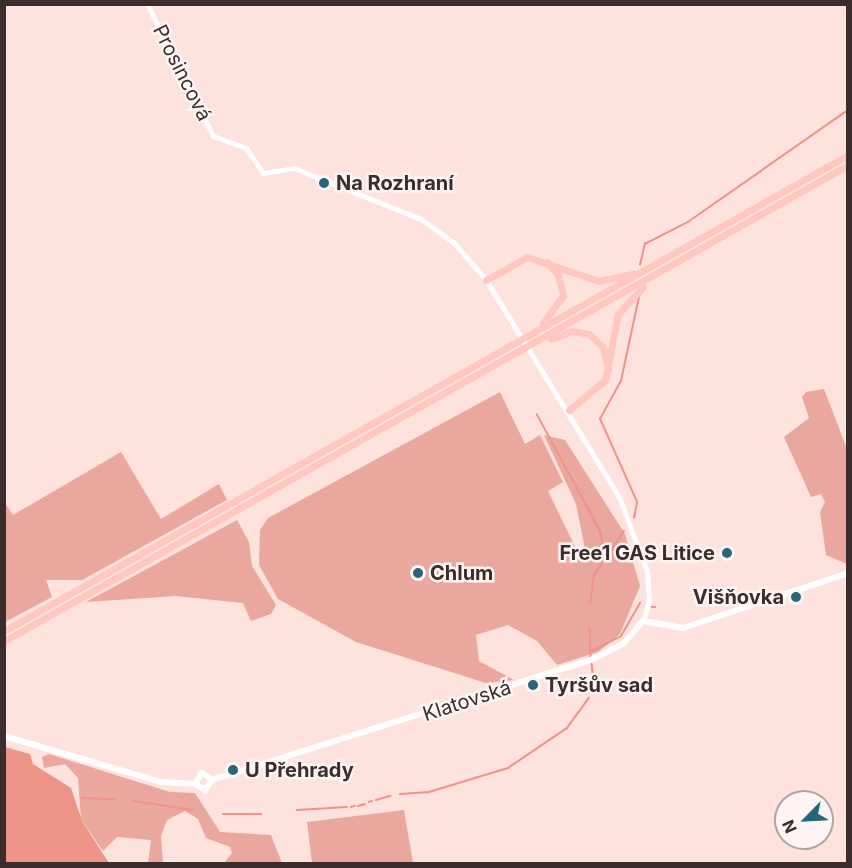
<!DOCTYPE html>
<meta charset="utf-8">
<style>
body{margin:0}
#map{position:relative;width:852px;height:868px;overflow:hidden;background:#fee2de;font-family:Inter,sans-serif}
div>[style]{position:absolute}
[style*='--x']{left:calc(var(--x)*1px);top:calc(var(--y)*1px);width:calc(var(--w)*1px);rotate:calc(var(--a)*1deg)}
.green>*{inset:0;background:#e9a79e}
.water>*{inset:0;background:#ed9388}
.stream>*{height:1.5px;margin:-0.75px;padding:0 0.75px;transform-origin:0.75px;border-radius:0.75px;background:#ed9388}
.tertiary>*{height:5px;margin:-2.5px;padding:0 2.5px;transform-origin:2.5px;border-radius:2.5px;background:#fff}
.secondary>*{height:6px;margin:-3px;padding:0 3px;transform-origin:3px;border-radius:3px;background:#fff}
.trunk>*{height:7px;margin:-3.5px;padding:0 3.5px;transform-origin:3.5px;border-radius:3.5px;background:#ffc7c0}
.dots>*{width:16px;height:16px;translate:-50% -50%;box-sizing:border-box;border:3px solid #fcf5f4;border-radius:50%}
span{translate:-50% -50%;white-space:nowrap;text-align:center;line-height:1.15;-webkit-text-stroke:5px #fcf5f4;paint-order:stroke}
.street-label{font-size:20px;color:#3a2d2b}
.poi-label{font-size:20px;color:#3a2d2b;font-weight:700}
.left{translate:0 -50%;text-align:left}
.right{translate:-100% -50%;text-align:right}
.frame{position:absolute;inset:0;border:6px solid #3a2d2b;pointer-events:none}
.north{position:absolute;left:774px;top:790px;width:60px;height:60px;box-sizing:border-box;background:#fcf5f4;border:2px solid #aea5a4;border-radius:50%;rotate:246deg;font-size:16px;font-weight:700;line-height:24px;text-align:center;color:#3a2d2b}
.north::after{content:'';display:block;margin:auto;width:21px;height:27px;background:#27657b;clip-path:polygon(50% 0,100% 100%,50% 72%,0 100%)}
</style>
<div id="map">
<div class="green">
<i style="clip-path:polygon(824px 389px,847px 449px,847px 564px,826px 555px,820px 512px,825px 502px,821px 494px,811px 497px,784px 437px,809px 418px,802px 397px,806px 392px)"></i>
<i style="clip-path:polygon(500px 392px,525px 444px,540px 435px,556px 468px,563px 482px,548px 491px,580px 557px,586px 554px,576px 504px,544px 435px,565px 440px,625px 534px,640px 586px,620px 634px,598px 652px,557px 665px,537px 641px,508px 625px,476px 635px,479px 661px,514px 680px,486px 683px,356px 642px,278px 599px,259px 565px,260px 530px,268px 518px)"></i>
<i style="clip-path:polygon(121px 452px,161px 519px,219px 484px,227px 500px,82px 580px,46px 580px,52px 597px,5px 622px,5px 503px,13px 515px)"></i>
<i style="clip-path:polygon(237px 520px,249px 542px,252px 566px,276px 605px,271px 614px,251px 621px,243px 603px,176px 596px,86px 602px)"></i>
<i style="clip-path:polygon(49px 754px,170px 792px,195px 793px,220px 832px,271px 835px,282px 863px,224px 864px,224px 863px,232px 853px,230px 847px,206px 838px,198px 819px,185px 811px,167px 820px,161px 836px,163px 863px,148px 863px,151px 840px,117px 837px,103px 851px,81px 819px,78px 778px,65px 764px,44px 768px,42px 757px)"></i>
<i style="clip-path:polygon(404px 810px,413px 863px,312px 863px,307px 822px)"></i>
</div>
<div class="water">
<i style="clip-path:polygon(5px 747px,30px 754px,33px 764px,71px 788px,82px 821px,109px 863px,5px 863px)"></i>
</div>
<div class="stream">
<i style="--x:640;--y:265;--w:22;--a:-77"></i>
<i style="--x:645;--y:244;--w:48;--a:-27.1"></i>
<i style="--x:688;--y:222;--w:195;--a:-35"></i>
<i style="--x:537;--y:414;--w:132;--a:61.5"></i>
<i style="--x:600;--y:530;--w:23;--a:77"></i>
<i style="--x:634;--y:518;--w:16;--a:-79"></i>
<i style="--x:637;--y:502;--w:91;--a:-114"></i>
<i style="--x:600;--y:419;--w:43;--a:-61.1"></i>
<i style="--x:621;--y:381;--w:86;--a:-77.9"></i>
<i style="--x:590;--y:604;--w:29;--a:-82"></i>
<i style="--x:594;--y:575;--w:53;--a:-55.7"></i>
<i style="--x:652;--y:607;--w:3;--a:0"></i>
<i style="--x:590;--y:627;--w:31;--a:88"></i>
<i style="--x:590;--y:652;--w:35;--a:-27"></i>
<i style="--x:621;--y:636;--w:38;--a:-60"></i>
<i style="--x:592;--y:663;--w:19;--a:84"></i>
<i style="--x:400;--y:794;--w:29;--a:-4"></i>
<i style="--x:429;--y:792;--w:83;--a:-16.9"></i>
<i style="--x:508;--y:768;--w:71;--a:-34.1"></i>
<i style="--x:567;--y:728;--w:37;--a:-54"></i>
<i style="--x:82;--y:798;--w:32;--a:2"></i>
<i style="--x:376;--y:800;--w:15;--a:-16"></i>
<i style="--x:134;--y:801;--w:59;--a:8.8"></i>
<i style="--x:369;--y:802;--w:3;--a:-18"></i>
<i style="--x:358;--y:806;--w:7;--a:-16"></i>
<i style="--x:351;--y:807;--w:4;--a:-14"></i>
<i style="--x:297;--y:810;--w:50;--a:-3.4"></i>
<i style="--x:223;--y:814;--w:38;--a:0"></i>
</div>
<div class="tertiary">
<i style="--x:147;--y:4;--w:148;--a:63.4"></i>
<i style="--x:213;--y:136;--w:35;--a:20"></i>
<i style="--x:246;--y:148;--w:30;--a:56"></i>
<i style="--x:263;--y:173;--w:31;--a:-9"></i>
<i style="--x:294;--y:168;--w:137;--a:21.9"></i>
<i style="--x:421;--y:219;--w:41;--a:36"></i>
<i style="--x:454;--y:243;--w:49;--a:49.1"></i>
<i style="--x:486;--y:280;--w:255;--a:58.5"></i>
<i style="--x:619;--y:497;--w:79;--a:69.3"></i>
<i style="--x:647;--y:571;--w:29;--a:86"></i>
<i style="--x:649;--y:600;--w:22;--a:106"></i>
</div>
<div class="secondary">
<i style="--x:4;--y:736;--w:164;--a:16.3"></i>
<i style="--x:161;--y:782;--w:34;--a:3"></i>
<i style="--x:212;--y:780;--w:400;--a:-17.6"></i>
<i style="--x:593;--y:659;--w:34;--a:-27"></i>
<i style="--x:623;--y:644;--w:30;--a:-49"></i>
<i style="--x:643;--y:621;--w:41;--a:9.9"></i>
<i style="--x:683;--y:628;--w:174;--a:-18.4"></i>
<i style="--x:195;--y:784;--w:13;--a:-58"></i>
<i style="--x:202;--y:773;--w:12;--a:35"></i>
<i style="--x:195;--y:784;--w:12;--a:31"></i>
<i style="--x:205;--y:790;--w:12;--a:-55"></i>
</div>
<div class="trunk">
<i style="--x:486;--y:280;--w:47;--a:-29.3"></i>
<i style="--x:527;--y:257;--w:76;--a:18.4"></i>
<i style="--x:599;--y:281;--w:35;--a:-12"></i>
<i style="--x:543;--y:323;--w:34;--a:-54"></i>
<i style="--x:563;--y:295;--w:21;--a:-104"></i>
<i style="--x:558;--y:275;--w:17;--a:-130"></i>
<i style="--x:551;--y:339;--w:22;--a:-21"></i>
<i style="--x:572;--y:331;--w:17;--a:10"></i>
<i style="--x:589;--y:334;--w:19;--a:43"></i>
<i style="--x:603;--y:347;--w:23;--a:77"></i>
<i style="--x:569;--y:410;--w:47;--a:-39.8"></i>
<i style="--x:605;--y:380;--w:67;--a:-78.9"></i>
<i style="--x:618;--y:314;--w:37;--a:-47"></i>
<i style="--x:4;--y:631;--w:969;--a:-29.42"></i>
<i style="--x:4;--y:641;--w:969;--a:-29.42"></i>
</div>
<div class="dots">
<i style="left:324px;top:183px;background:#27657b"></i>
<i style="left:727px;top:553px;background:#27657b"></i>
<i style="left:418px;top:573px;background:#27657b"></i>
<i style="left:796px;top:597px;background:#27657b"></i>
<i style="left:533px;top:685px;background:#27657b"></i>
<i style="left:233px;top:770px;background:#27657b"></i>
</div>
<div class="street-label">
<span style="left:182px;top:73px;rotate:63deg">Prosincová</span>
<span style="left:467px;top:701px;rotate:-18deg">Klatovská</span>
</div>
<div class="poi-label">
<span class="left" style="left:336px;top:183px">Na Rozhraní</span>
<span class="right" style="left:715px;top:553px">Free1 GAS Litice</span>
<span class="left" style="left:430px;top:573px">Chlum</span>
<span class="right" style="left:784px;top:597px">Višňovka</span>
<span class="left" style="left:545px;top:685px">Tyršův sad</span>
<span class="left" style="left:245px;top:770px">U Přehrady</span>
</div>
<div class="frame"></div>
<div class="north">N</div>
</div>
